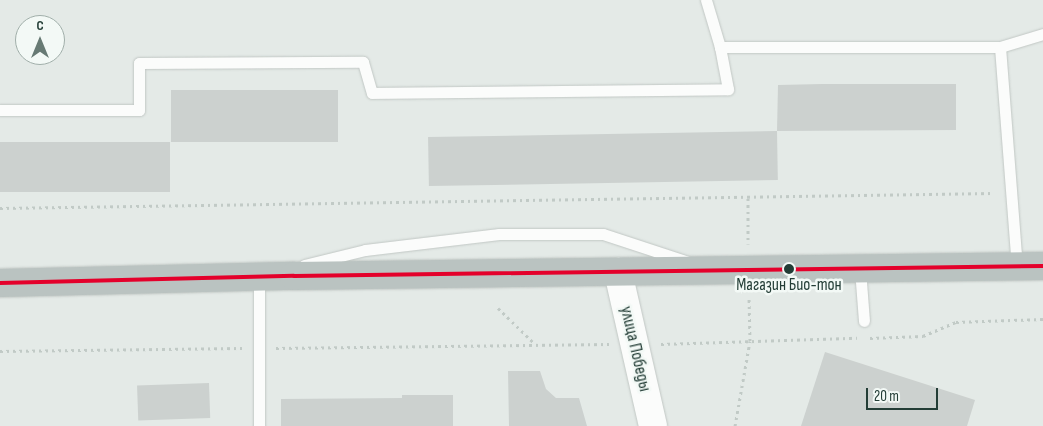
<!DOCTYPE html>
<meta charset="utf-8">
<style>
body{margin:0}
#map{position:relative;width:1043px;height:426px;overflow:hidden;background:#e4eae7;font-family:"Sofia Sans Condensed",sans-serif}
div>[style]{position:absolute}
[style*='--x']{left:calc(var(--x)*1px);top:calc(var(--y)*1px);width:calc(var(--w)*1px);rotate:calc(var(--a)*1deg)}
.building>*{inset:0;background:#ccd1cf;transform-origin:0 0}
.path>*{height:3px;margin-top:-1.5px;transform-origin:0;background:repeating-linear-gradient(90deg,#c1cac6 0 2.5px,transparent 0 6.5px)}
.roads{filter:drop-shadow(0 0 1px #c1c7c4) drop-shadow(0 0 1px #c1c7c4)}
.lane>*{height:11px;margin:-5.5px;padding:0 5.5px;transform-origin:5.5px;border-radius:5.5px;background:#fbfcfb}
.secondary>*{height:28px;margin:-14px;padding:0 14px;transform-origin:14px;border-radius:14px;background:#fbfcfb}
.highway>*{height:28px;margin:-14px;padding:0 14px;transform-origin:14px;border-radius:14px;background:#bac3c1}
.bus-1>*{height:4px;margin:-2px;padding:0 2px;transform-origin:2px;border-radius:2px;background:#e4002b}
.dots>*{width:14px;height:14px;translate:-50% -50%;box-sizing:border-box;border:2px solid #f3f9f6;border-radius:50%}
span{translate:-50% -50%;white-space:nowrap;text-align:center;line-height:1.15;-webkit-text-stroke:5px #f3f9f6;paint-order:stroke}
.bus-label{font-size:17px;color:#233d36}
.street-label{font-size:18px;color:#233d36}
.north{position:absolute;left:15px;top:15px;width:50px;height:50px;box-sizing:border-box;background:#f3f9f6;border:1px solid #a0aea9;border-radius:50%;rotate:0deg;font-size:14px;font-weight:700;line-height:20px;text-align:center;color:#233d36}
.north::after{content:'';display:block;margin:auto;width:18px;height:22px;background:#677a74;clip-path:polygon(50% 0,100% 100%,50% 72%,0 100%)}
.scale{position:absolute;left:866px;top:388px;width:72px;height:22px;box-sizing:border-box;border:2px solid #233d36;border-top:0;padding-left:6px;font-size:15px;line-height:18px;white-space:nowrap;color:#233d36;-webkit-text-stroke:4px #f3f9f6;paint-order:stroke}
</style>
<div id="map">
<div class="building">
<i style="clip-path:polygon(822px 84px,956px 84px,956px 130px,777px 131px,778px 85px)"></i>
<i style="left:171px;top:90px;width:167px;height:52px"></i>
<i style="left:777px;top:131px;width:49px;height:349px;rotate:89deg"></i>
<i style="left:170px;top:142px;width:50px;height:170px;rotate:90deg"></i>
<i style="clip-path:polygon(825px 352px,975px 400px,967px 426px,801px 426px)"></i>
<i style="clip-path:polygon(508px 371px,540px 371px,546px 389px,556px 398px,579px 398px,587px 426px,509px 426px)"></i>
<i style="left:209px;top:383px;width:35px;height:72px;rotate:88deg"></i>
<i style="clip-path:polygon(402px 395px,453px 395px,453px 426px,281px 426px,281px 399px,402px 398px)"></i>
</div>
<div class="path">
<i style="--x:748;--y:198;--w:46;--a:90"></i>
<i style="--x:0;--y:208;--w:994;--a:-0.86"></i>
<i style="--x:498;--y:308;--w:52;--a:44.2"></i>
<i style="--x:870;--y:338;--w:53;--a:-2.2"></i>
<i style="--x:923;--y:336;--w:36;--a:-23"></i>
<i style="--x:956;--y:322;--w:87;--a:-2"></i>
<i style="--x:661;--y:344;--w:196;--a:-1.8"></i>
<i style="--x:276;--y:348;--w:333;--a:-0.7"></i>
<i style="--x:0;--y:351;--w:242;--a:-0.7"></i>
<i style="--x:735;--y:426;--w:86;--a:-80"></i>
<i style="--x:750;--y:341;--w:45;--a:-91.3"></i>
</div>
<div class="roads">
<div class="lane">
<i style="--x:706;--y:0;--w:49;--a:73.4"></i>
<i style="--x:720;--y:47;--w:280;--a:0"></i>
<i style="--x:1000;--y:47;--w:221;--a:85.6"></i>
<i style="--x:1000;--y:47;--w:45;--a:-16.8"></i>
<i style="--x:0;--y:110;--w:139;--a:0"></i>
<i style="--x:139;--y:110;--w:47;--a:-90"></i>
<i style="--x:139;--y:63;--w:224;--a:-0.3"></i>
<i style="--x:363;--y:62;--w:32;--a:74"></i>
<i style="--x:372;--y:93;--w:356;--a:-0.6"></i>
<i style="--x:728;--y:89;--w:43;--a:-100.8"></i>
<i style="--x:304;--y:265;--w:63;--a:-13.8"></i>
<i style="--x:365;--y:250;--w:135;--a:-6.8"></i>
<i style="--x:499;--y:234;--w:104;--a:0"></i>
<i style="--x:603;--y:234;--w:89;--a:18.2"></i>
<i style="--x:860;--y:269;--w:52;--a:85.6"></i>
<i style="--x:259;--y:276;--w:150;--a:90"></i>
</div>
<div class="secondary">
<i style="--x:618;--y:272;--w:158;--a:77.2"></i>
</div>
<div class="highway">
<i style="--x:0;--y:283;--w:294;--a:-1.4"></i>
<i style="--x:294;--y:276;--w:749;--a:-0.76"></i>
</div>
</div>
<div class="bus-1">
<i style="--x:0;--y:283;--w:294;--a:-1.4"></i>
<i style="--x:294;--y:276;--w:749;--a:-0.76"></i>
</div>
<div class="dots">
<i style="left:789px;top:269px;background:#233d36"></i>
</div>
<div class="bus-label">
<span style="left:789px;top:286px">Магазин Био-тон</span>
</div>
<div class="street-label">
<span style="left:635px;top:349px;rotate:77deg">улица Победы</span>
</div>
<div class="north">С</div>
<div class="scale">20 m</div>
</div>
